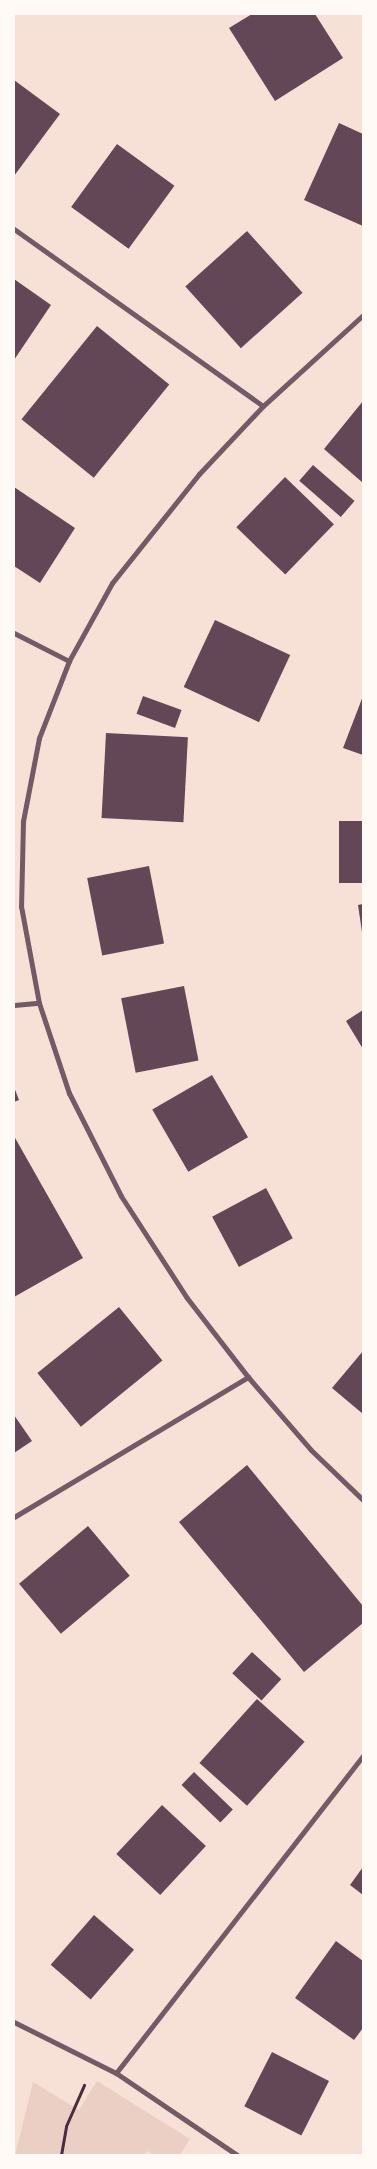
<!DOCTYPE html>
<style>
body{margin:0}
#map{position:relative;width:377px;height:2169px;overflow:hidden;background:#f7e1d7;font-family:"Varela Round",sans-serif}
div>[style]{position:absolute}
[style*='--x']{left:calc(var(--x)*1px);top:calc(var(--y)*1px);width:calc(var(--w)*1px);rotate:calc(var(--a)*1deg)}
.green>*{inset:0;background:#ebcfc5}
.building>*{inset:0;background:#644757;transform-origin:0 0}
.path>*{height:3px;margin:-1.5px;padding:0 1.5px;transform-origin:1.5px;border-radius:1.5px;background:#4a2c40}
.minor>*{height:5px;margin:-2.5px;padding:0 2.5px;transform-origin:2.5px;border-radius:2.5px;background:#755966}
span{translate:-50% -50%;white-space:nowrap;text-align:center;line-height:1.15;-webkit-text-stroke:4.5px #fffaf5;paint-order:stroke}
.frame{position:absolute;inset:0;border:15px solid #fffaf5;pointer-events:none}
</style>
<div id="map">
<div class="green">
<i style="clip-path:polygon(97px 2081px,190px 2139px,180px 2155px,153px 2155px,147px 2151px,144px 2155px,15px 2155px,33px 2082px,79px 2110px)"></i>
</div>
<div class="building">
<i style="clip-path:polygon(252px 14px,315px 14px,343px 58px,275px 101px,229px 28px)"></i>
<i style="clip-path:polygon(14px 80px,60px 114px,14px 176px)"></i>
<i style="clip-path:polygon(339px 123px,363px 134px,363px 226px,304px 200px)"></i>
<i style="left:117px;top:144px;width:71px;height:78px;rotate:36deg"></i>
<i style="left:247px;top:231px;width:83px;height:83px;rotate:48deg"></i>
<i style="clip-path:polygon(14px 279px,51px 305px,14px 360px)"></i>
<i style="left:97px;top:326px;width:93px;height:120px;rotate:39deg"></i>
<i style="clip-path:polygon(363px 401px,363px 483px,324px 449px)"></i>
<i style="left:313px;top:465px;width:55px;height:21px;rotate:41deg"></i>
<i style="left:285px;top:477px;width:68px;height:70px;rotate:44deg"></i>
<i style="clip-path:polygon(14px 487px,75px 528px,40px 583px,14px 566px)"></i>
<i style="left:215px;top:620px;width:83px;height:74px;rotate:25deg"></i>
<i style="left:143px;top:696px;width:41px;height:19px;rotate:20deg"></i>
<i style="clip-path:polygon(363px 696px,363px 755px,343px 748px)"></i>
<i style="left:106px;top:733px;width:82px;height:85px;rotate:3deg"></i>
<i style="left:363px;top:821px;width:62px;height:24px;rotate:90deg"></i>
<i style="left:149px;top:866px;width:79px;height:63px;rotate:79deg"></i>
<i style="clip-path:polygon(363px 904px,363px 932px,362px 932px,358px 905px)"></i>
<i style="left:184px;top:986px;width:76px;height:64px;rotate:79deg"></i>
<i style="clip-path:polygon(363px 1010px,363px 1049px,346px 1021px)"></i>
<i style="left:212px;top:1075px;width:72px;height:69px;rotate:60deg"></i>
<i style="clip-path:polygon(14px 1087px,19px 1100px,14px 1102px)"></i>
<i style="clip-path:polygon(14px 1136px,83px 1258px,14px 1297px)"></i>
<i style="left:266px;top:1188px;width:57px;height:61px;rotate:62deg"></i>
<i style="left:119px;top:1307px;width:69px;height:105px;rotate:51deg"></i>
<i style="clip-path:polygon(363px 1351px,363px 1414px,332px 1388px)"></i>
<i style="clip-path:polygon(14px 1415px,32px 1441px,14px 1453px)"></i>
<i style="clip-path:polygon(247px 1465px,363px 1606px,363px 1623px,304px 1672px,179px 1522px)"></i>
<i style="left:88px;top:1526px;width:65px;height:90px;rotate:50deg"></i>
<i style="left:252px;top:1652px;width:40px;height:29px;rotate:43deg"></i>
<i style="left:257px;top:1699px;width:64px;height:86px;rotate:42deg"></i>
<i style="left:194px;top:1772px;width:54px;height:18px;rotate:44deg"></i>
<i style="left:162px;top:1805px;width:60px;height:67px;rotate:43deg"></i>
<i style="clip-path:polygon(363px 1867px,363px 1895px,350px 1885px)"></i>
<i style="left:94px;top:1915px;width:53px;height:66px;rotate:41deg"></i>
<i style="clip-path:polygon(336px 1941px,363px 1961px,363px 2028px,354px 2040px,295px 1998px)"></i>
<i style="left:272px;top:2052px;width:64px;height:61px;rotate:27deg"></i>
</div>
<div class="path">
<i style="--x:61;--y:2155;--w:29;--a:-80"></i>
<i style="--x:66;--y:2126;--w:45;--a:-66.3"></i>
</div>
<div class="minor">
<i style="--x:14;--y:229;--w:305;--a:35.4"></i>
<i style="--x:363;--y:315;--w:135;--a:137.7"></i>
<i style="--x:263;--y:406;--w:93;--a:133.3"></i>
<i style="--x:199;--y:474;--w:139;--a:128.6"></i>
<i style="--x:112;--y:583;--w:89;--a:118.9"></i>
<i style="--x:69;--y:661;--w:83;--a:111.3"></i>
<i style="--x:39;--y:738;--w:85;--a:100.9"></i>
<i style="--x:23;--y:821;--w:85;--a:91.3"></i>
<i style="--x:21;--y:906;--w:99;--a:79.5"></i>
<i style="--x:39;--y:1003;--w:95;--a:71.6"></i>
<i style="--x:69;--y:1093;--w:115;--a:63.2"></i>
<i style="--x:121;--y:1196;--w:121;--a:57.1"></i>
<i style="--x:187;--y:1298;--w:100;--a:52.3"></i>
<i style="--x:248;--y:1377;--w:96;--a:49.2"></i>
<i style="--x:311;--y:1450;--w:72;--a:43.9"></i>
<i style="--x:14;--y:633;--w:62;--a:27"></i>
<i style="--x:14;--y:1005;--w:25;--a:-5"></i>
<i style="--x:14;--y:1517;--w:273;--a:-30.9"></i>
<i style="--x:14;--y:2022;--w:114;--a:26.6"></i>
<i style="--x:116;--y:2073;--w:146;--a:34.1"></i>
<i style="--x:116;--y:2073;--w:402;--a:-52.1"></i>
</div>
<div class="frame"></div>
</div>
